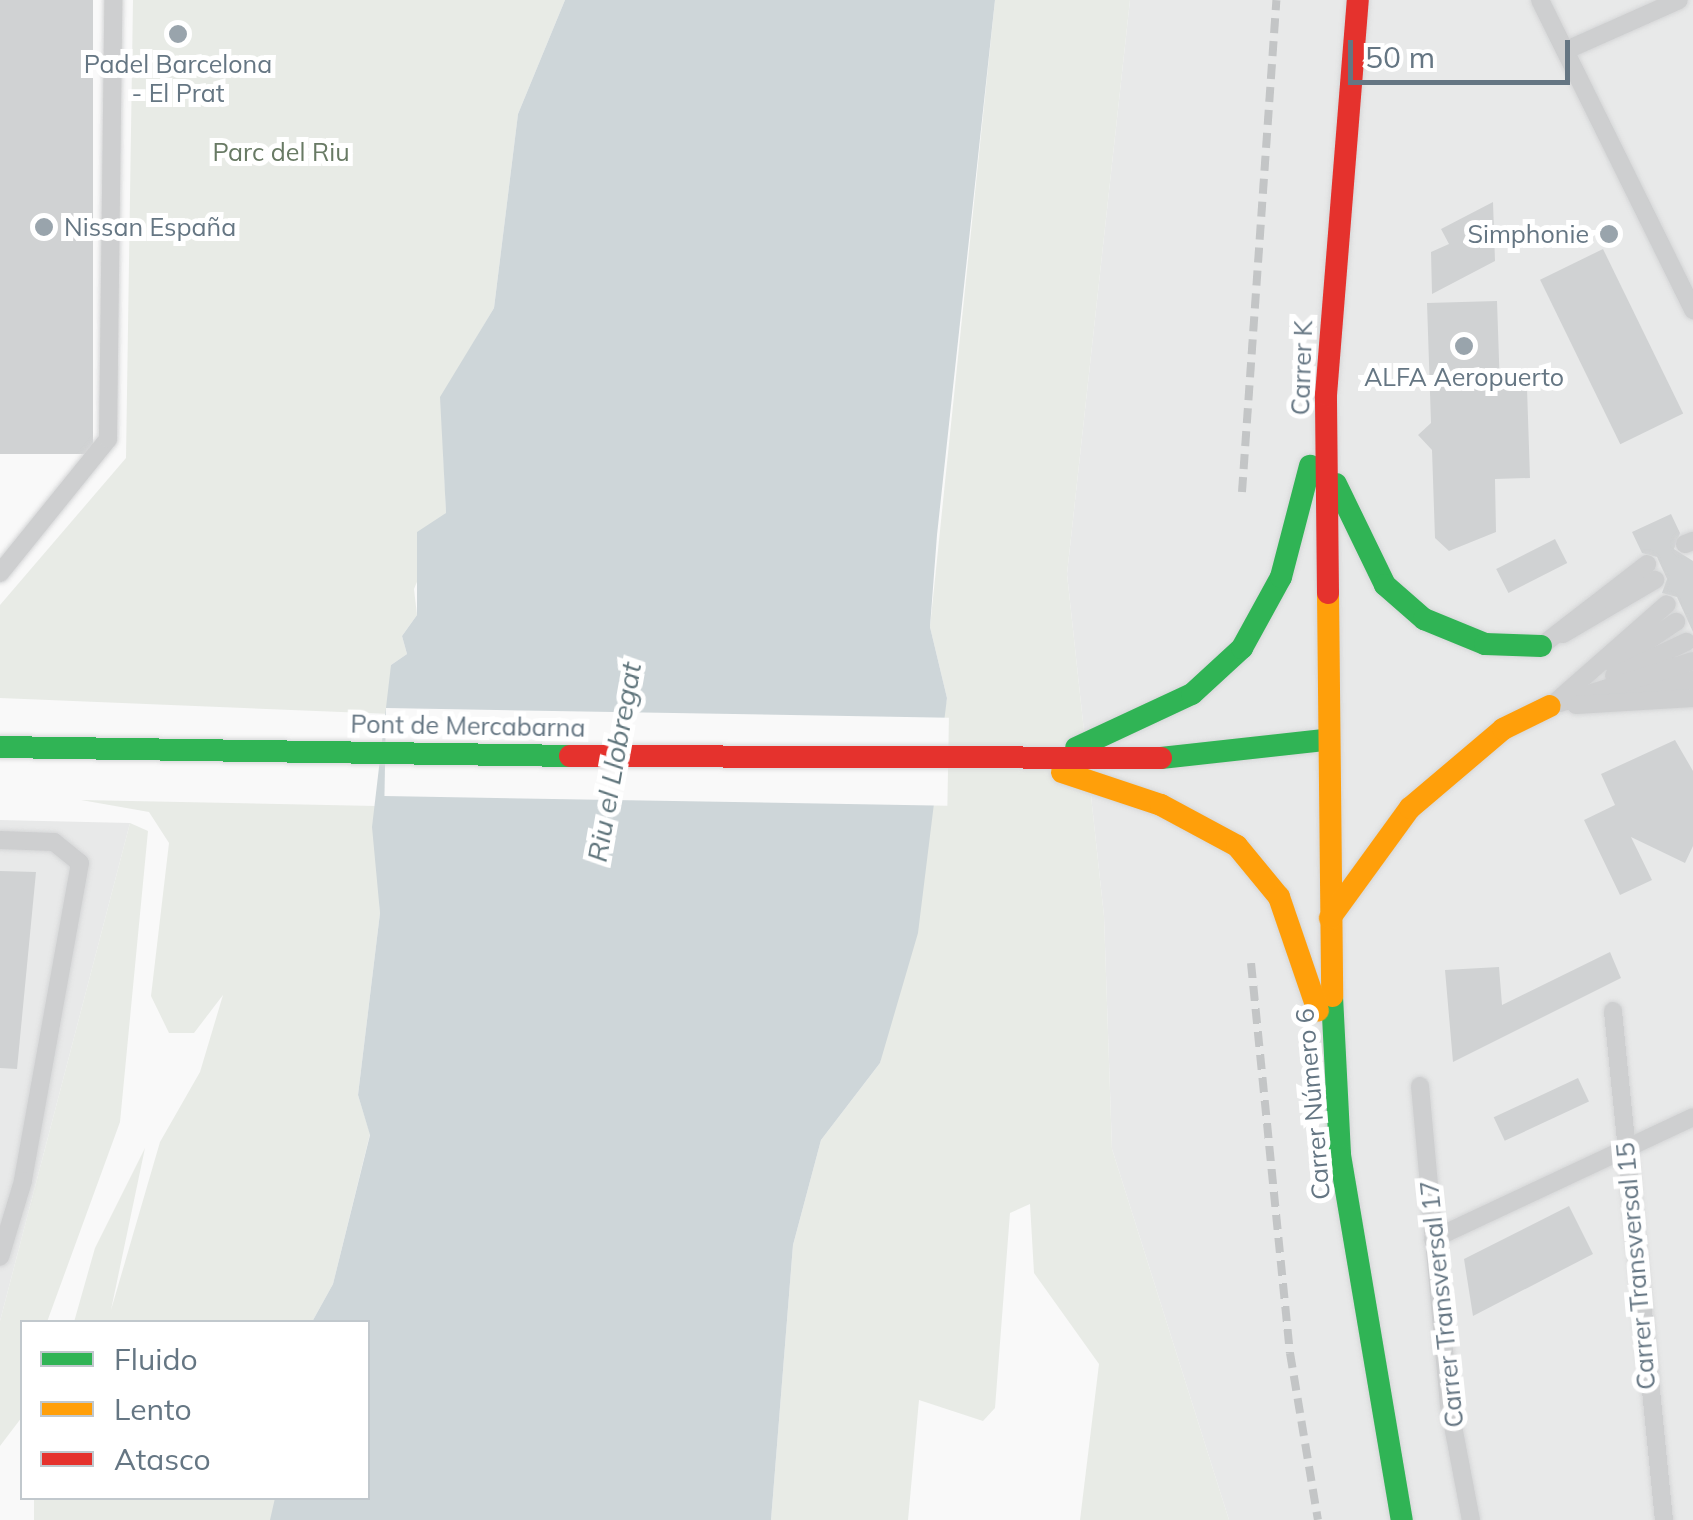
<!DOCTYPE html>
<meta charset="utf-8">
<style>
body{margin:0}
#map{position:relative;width:1693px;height:1520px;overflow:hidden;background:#f9f9f9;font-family:Mulish,sans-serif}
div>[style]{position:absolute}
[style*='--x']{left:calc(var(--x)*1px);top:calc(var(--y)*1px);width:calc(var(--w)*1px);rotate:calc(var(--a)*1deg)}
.built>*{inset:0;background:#e8e9e9}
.green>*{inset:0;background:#e8ebe6;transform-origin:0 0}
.water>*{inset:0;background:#ced6d9}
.pier>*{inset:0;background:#f9f9f9;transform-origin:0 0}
.building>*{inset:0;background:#d0d2d3;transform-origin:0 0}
.roads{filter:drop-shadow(0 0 2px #d5d6d7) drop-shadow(0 0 2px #d5d6d7)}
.lane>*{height:18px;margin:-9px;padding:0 9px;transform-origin:9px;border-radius:9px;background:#cecfd0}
.fast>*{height:22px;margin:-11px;padding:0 11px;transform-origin:11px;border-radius:11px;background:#30b455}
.slow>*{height:22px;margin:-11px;padding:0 11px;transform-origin:11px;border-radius:11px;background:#ff9f0a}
.jam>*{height:22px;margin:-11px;padding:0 11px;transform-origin:11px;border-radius:11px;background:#e5322d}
.rail>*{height:8px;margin-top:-4px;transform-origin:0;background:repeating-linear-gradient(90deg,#c3c5c6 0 15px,transparent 0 23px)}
.dots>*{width:28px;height:28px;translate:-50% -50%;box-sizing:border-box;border:5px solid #fff;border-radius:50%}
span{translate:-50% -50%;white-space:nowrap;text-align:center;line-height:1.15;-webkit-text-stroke:10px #fff;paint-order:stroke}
.poi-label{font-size:25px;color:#657683}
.left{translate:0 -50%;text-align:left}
.right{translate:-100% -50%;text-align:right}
.park-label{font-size:25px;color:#687a64}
.street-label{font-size:25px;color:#657683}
.water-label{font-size:28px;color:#60757c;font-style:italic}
.legend{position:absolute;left:20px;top:1320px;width:350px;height:180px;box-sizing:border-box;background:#fff;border:2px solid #c1c8cd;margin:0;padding:12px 18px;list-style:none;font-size:30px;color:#657683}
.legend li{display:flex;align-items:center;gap:20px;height:50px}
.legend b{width:50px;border:2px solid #c1c8cd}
.scale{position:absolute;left:1348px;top:40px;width:222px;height:45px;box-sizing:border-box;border:5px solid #657683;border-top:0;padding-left:12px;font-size:30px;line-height:35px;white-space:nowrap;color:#657683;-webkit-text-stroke:8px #fff;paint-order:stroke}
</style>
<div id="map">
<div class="built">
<i style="clip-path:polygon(1130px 0,1693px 0,1693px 1520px,1229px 1520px,1112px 1149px,1104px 916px,1067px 574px)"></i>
<i style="clip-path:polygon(0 820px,130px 823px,0 1321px)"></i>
</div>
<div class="green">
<i style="clip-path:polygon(133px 0,565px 0,518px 114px,494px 308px,441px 397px,446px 513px,414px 589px,417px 615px,402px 636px,407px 654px,391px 665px,391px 714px,0 698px,0 605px,126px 458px)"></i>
<i style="clip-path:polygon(995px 0,1130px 0,1067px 574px,1104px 916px,1112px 1149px,1229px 1520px,1080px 1520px,1099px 1364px,1034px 1273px,1030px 1204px,1010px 1213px,995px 1408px,983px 1421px,919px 1400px,908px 1520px,771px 1520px,793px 1245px,821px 1140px,880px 1063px,947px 698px,930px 627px)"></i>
<i style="clip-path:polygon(81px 800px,376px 806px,380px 913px,358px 1095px,370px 1134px,333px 1284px,312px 1322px,74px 1322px,95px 1248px,145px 1148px,111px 1310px,160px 1142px,200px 1072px,223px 995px,194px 1033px,169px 1033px,151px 996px,169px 843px,149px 812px)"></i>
<i style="clip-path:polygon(130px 823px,148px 831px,120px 1122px,47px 1322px,22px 1322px,22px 1417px,0 1446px,0 1321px)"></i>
<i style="left:34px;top:1498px;width:241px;height:23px"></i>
</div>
<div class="water">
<i style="clip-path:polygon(565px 0,995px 0,937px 535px,930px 627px,947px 698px,918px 933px,880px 1063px,821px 1140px,793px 1245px,771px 1520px,270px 1520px,275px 1498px,368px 1498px,368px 1322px,312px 1322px,333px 1284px,370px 1135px,358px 1095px,380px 913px,372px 827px,391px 665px,407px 654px,402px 636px,417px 615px,417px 532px,446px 513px,440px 397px,494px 308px,518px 114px)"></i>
</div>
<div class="pier">
<i style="left:386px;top:708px;width:563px;height:88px;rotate:1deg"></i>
</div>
<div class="building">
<i style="left:0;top:0;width:93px;height:454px"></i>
<i style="clip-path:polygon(1493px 202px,1495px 261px,1432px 294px,1431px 252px,1449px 244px,1441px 229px)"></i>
<i style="left:1603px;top:249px;width:183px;height:70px;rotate:64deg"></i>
<i style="clip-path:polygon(1497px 301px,1500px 389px,1527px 388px,1530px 478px,1495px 479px,1496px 532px,1449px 551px,1435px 538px,1432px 450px,1418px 435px,1431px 423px,1427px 303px)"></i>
<i style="clip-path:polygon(1671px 514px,1680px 533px,1674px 549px,1693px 561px,1693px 632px,1677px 597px,1662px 593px,1667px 579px,1657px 557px,1642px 553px,1632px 532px)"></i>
<i style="left:1555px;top:539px;width:27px;height:66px;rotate:63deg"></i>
<i style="clip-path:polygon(1675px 740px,1693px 771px,1693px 846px,1685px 863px,1631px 837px,1652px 880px,1620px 895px,1584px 820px,1615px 805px,1601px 774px)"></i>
<i style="clip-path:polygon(0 871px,36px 872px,17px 1069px,0 1068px)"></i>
<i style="clip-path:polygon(1610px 952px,1621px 978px,1453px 1062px,1445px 970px,1499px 967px,1502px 1005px)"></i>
<i style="left:1578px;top:1078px;width:26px;height:93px;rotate:65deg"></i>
<i style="clip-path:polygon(1569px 1206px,1593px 1254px,1473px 1316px,1464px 1259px)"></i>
</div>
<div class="roads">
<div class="lane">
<i style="--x:1540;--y:0;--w:346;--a:63.7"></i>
<i style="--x:1569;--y:49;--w:120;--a:-24"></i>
<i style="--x:1685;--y:544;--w:9;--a:-21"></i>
<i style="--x:0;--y:573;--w:172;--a:-51.1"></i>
<i style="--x:108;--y:439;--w:439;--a:-89.3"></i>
<i style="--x:1563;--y:634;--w:107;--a:-30.4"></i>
<i style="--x:1541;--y:646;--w:134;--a:-37.7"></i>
<i style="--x:1613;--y:664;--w:76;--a:-33.7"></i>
<i style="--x:1614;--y:676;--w:80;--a:-25.3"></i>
<i style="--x:1624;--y:692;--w:70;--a:-9.9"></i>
<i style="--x:1560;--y:703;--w:139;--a:-17.5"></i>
<i style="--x:1576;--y:705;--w:117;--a:-3.4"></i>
<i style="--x:1551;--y:706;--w:154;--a:-41.3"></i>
<i style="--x:0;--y:840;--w:54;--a:2.1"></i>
<i style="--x:54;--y:842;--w:33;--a:39"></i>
<i style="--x:80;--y:863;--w:323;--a:100.2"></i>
<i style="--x:23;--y:1181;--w:79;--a:106.8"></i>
<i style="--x:1613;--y:1011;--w:512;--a:84.28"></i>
<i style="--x:1420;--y:1086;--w:320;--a:84.8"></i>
<i style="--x:1449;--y:1405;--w:117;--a:79.2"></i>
<i style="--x:1433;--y:1239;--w:287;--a:-25.1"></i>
</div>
<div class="fast">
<i style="--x:1336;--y:484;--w:112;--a:64.1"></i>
<i style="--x:1385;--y:585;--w:52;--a:41.1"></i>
<i style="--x:1424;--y:619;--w:66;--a:22.3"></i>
<i style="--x:1485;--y:644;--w:56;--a:2"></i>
<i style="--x:0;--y:747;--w:570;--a:0.9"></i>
<i style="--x:1076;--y:748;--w:128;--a:-25"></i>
<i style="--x:1192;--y:694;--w:68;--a:-42.6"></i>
<i style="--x:1242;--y:648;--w:81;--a:-61.2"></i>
<i style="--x:1281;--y:577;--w:115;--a:-75.4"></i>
<i style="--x:1161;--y:758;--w:164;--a:-6.3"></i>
<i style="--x:1332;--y:996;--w:159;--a:87.1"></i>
<i style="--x:1340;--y:1155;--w:370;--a:80.4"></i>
</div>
<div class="slow">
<i style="--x:1328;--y:593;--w:403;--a:89.4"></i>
<i style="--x:1062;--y:772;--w:104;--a:18.4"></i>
<i style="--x:1161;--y:805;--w:86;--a:28.3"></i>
<i style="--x:1237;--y:846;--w:66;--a:50.5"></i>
<i style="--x:1279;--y:897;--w:120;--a:71.1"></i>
<i style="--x:1330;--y:918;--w:136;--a:-54"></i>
<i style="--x:1410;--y:808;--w:122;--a:-40.3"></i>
<i style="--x:1503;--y:729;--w:52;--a:-26.1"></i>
</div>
<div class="jam">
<i style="--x:1328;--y:593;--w:198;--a:-90.6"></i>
<i style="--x:1326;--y:395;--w:396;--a:-85.4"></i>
<i style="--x:570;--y:756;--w:591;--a:0.19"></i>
</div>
</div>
<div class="rail">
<i style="--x:1242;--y:492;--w:493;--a:-86"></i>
<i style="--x:1251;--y:963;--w:392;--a:84.3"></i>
<i style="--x:1290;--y:1353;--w:169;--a:80.5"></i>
</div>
<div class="dots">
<i style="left:178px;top:34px;background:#99a4ac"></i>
<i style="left:44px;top:227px;background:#99a4ac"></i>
<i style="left:1609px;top:234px;background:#99a4ac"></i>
<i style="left:1464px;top:346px;background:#99a4ac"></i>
</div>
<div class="poi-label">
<span style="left:178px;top:79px">Padel Barcelona<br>- El Prat</span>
<span class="left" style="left:64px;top:227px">Nissan España</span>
<span class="right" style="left:1589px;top:234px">Simphonie</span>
<span style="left:1464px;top:377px">ALFA Aeropuerto</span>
</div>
<div class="park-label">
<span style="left:281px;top:152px">Parc del Riu</span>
</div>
<div class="street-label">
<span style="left:1302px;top:368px;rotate:-88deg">Carrer K</span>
<span style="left:468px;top:726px;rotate:1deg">Pont de Mercabarna</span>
<span style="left:1313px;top:1104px;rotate:-95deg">Carrer Número 6</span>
<span style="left:1636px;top:1266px;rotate:-95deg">Carrer Transversal 15</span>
<span style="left:1442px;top:1304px;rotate:-96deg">Carrer Transversal 17</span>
</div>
<div class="water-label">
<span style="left:614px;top:762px;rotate:-80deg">Riu el Llobregat</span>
</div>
<ul class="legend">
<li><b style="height:12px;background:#30b455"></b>Fluido</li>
<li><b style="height:12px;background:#ff9f0a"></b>Lento</li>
<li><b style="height:12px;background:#e5322d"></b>Atasco</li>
</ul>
<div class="scale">50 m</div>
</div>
